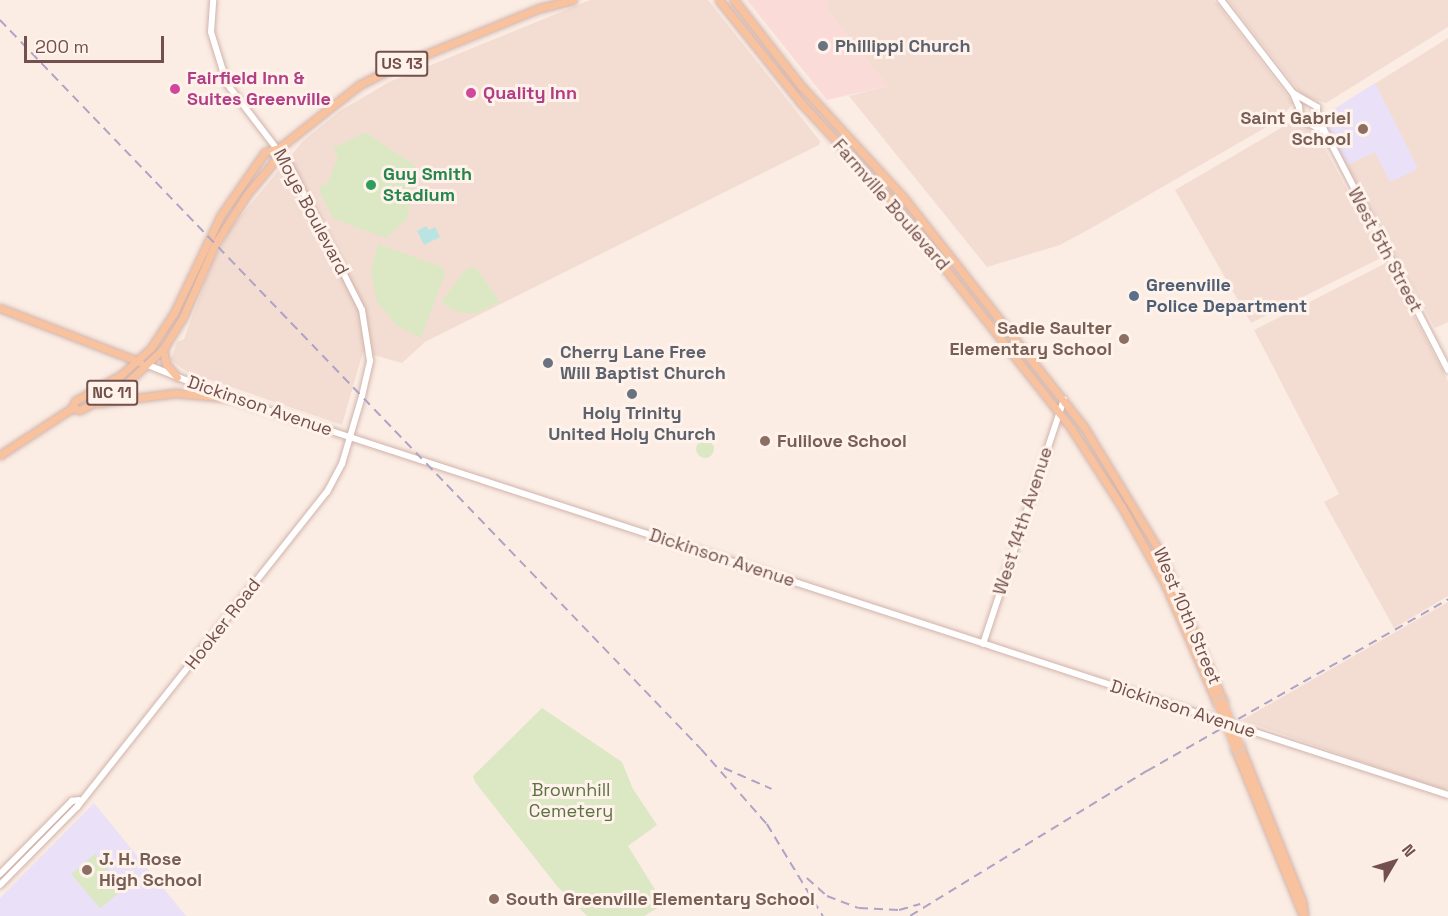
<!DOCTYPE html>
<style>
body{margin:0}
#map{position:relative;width:1448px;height:916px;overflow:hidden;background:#fbede4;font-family:"Space Grotesk",sans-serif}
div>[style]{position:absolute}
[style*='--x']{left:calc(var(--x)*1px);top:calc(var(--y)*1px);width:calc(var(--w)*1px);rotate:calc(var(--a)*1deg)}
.residential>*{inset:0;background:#f3ddd3}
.commercial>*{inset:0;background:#fbdbd8}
.education>*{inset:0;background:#eae1f8}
.green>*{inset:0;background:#dbe8c3;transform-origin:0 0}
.round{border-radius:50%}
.water>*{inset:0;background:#b9e4e1}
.roads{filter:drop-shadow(0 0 2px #d1b3ab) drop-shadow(0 0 2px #d1b3ab)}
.secondary>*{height:6px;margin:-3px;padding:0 3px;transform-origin:3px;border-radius:3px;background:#fff}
.primary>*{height:7px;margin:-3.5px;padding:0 3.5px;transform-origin:3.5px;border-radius:3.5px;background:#f8c29f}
.rail>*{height:1.5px;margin-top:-0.75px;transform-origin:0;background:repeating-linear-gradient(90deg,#aea3c4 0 9px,transparent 0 15px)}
.bridges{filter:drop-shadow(0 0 2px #d5cac9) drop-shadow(0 0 2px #d5cac9)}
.primary-bridge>*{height:7px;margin:-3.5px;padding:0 3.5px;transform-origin:3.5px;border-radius:3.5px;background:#f8c29f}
.dots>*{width:16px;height:16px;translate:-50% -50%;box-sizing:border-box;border:3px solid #fef2ea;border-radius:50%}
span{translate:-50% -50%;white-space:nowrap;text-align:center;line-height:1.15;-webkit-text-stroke:6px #fef2ea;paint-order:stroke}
.shield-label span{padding:2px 4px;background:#fef2ea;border:2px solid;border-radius:4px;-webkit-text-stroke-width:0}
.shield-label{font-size:16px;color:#73504b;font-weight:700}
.worship-label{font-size:18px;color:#5b616d;font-weight:700}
.left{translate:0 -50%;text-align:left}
.hotel-label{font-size:18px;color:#b23c85;font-weight:700}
.education-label{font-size:18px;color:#785e54;font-weight:700}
.right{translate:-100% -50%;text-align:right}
.leisure-label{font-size:18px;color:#27864d;font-weight:700}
.street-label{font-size:18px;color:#73504b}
.service-label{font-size:18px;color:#4e5e75;font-weight:700}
.park-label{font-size:18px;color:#5b7341}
.north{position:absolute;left:1364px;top:832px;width:60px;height:60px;-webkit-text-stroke:4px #fef2ea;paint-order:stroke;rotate:52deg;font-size:16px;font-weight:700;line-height:24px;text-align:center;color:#73504b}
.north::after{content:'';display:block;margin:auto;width:21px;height:27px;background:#73504b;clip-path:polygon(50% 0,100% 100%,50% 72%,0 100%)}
.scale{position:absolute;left:24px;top:36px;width:140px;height:27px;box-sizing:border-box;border:3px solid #73504b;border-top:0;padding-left:8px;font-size:18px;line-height:21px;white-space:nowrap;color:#73504b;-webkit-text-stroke:4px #fef2ea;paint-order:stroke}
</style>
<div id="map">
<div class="residential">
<i style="clip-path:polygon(590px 0,708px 0,820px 141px,819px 145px,425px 342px,402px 363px,363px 352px,342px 425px,187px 372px,171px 360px,177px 342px,184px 339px,212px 263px,231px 228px,303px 141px,340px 111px,389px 82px)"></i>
<i style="clip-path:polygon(829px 0,1214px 0,1293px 103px,1282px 118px,1088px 230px,1060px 245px,987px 267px,849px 96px,887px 86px,826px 8px)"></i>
<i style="clip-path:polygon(1228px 0,1448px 0,1448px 27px,1326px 103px,1303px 96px)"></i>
<i style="clip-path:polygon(1448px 38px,1448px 322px,1435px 328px,1320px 118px)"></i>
<i style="clip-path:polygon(1291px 122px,1312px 129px,1318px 136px,1383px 257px,1251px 323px,1175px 190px)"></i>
<i style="clip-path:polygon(1386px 263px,1448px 381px,1448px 596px,1394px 628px,1324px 502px,1339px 494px,1254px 330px)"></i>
<i style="clip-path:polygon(1448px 602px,1448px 788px,1442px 790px,1242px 720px)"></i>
</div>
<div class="commercial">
<i style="clip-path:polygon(747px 0,829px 0,826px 8px,888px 86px,827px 100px)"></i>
</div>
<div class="education">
<i style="clip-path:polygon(1375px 83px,1417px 166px,1416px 170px,1390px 182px,1375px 152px,1347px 165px,1320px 118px)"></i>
<i style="clip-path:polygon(94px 803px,186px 916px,0 916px,0 898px)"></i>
</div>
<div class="green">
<i style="clip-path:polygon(365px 132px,416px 166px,407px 219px,386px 238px,334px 219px,319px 191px,322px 184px,327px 185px,338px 157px,333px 148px)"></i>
<i style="clip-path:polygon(378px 244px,442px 267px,445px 274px,421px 338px,396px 325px,376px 300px,371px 270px)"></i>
<i style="clip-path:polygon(467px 268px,476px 268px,500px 302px,475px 314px,457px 312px,441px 302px)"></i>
<i class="round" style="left:696px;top:440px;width:18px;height:18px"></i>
<i style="clip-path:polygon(542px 708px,622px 762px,633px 789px,657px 825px,628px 846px,664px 904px,644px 916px,587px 916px,557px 886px,475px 782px,473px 776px)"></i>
<i style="left:95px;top:854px;width:45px;height:31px;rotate:50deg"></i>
</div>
<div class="water">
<i style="clip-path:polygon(426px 226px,429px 230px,435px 227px,440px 237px,424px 245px,417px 231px)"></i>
</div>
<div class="roads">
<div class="secondary">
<i style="--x:1221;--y:0;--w:118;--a:52.3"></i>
<i style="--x:1293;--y:93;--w:15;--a:67"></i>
<i style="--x:1293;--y:93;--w:28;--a:30"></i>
<i style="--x:1317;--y:107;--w:9;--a:90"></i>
<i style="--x:1317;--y:116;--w:9;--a:148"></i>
<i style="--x:1299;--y:106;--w:12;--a:85"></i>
<i style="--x:1300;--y:118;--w:24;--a:30"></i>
<i style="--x:1317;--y:116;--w:286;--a:62.7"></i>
<i style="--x:148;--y:365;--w:88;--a:21.9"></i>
<i style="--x:230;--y:398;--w:1281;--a:18.05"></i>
<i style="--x:983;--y:644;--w:258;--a:-71.7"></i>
<i style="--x:0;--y:874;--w:103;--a:-45.4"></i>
<i style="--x:72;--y:801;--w:7;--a:-8"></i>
<i style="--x:0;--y:885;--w:110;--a:-45.4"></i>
<i style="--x:77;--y:807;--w:402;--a:-51.6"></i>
<i style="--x:327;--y:492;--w:32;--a:-62"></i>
<i style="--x:342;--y:464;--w:71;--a:-73.6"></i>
<i style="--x:362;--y:396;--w:36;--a:-77"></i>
<i style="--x:370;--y:361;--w:52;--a:-98.9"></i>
<i style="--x:362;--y:310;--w:161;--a:-116.6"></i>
<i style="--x:290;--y:166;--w:103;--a:-127.5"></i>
<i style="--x:227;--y:84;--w:54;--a:-107.1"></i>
<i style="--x:211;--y:32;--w:32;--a:-86"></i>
</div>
<div class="primary">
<i style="--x:719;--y:0;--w:133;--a:51.4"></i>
<i style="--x:802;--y:104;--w:131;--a:47.2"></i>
<i style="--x:891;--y:200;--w:290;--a:51.7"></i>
<i style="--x:1071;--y:428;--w:94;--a:57.2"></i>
<i style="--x:1122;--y:507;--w:88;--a:60.8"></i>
<i style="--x:1165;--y:584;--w:130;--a:66.4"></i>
<i style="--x:734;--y:0;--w:109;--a:52.1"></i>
<i style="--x:801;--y:86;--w:151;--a:47.4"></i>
<i style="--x:903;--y:197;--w:293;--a:51.8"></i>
<i style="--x:1084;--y:427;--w:146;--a:58.7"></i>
<i style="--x:1160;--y:552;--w:162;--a:67.1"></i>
<i style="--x:0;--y:308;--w:150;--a:21.1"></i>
<i style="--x:163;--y:349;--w:15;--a:79"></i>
<i style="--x:166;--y:364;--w:17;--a:50"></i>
<i style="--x:98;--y:403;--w:78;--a:-7.4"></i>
<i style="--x:175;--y:393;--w:55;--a:5.2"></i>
<i style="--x:72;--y:408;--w:8;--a:14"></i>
<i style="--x:80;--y:410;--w:48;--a:-28.7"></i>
<i style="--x:122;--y:387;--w:56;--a:-42.8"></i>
<i style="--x:163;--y:349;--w:38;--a:-58"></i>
<i style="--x:183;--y:317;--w:80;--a:-66.3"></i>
<i style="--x:215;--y:244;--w:59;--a:-57.4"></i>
<i style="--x:247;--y:194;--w:40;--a:-50"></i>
<i style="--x:273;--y:163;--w:16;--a:-68"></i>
<i style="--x:0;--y:455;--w:86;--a:-33.1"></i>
<i style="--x:72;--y:408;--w:8;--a:-67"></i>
<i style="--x:75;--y:401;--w:53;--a:-29.5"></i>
<i style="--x:121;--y:375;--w:40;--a:-42"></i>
<i style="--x:151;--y:348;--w:42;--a:-56.7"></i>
<i style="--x:174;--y:313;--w:109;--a:-64.4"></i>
<i style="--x:221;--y:215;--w:77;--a:-55.1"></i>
<i style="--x:265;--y:152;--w:15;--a:-16"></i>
<i style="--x:279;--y:148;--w:102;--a:-38.2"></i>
<i style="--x:359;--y:85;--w:42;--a:-26.6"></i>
<i style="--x:397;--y:66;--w:154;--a:-22.1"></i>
<i style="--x:540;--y:8;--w:34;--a:-14"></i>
<i style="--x:1240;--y:746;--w:167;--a:68.2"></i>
<i style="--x:1302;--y:901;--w:15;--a:82"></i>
<i style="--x:1235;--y:749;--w:180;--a:67.8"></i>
</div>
</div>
<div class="rail">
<i style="--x:0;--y:20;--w:1011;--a:46.12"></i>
<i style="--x:701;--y:749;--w:100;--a:48.7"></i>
<i style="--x:767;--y:824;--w:108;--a:58.7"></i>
<i style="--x:724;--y:768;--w:52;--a:23.6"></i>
<i style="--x:807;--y:878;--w:27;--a:42"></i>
<i style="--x:827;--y:896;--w:34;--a:21"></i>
<i style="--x:859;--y:908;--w:40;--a:2.9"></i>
<i style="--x:899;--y:910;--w:22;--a:-16"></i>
<i style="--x:910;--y:916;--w:278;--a:-31.5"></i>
<i style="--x:1147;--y:771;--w:347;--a:-29.7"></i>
</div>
<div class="bridges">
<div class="primary-bridge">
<i style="--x:1223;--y:701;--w:48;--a:69.3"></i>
<i style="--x:1217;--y:703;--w:49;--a:68.6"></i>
</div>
</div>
<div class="dots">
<i style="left:823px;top:46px;background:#6b7280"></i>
<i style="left:175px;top:89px;background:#d1479c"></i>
<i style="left:471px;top:93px;background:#d1479c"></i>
<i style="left:1363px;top:129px;background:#8d6e63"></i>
<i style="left:371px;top:185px;background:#2e9e5b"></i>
<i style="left:1134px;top:296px;background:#5c6f8a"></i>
<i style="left:1124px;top:339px;background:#8d6e63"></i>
<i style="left:548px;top:363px;background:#6b7280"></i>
<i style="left:632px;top:394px;background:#6b7280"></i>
<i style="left:765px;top:441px;background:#8d6e63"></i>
<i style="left:87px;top:870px;background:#8d6e63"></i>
<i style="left:494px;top:899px;background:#8d6e63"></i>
</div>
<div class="shield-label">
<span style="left:402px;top:64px">US 13</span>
<span style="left:112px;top:393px">NC 11</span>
</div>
<div class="worship-label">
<span class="left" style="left:835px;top:46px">Phillippi Church</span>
<span class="left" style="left:560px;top:363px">Cherry Lane Free<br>Will Baptist Church</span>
<span style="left:632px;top:424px">Holy Trinity<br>United Holy Church</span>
</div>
<div class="hotel-label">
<span class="left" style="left:187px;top:89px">Fairfield Inn &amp;<br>Suites Greenville</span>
<span class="left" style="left:483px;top:93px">Quality Inn</span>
</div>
<div class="education-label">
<span class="right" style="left:1351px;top:129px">Saint Gabriel<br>School</span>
<span class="right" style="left:1112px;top:339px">Sadie Saulter<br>Elementary School</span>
<span class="left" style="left:777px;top:441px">Fulilove School</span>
<span class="left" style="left:99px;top:870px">J. H. Rose<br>High School</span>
<span class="left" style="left:506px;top:899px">South Greenville Elementary School</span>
</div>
<div class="leisure-label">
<span class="left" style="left:383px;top:185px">Guy Smith<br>Stadium</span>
</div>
<div class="street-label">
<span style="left:891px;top:205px;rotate:49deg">Farmville Boulevard</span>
<span style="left:311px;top:212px;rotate:62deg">Moye Boulevard</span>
<span style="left:1385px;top:250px;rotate:62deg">West 5th Street</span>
<span style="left:260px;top:406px;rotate:19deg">Dickinson Avenue</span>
<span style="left:1023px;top:521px;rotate:-72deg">West 14th Avenue</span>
<span style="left:722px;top:558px;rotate:18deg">Dickinson Avenue</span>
<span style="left:1187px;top:616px;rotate:67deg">West 10th Street</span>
<span style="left:223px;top:624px;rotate:-52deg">Hooker Road</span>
<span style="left:1183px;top:709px;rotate:18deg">Dickinson Avenue</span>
</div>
<div class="service-label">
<span class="left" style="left:1146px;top:296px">Greenville<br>Police Department</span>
</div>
<div class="park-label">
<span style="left:571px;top:801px">Brownhill<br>Cemetery</span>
</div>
<div class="north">N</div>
<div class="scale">200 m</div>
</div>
